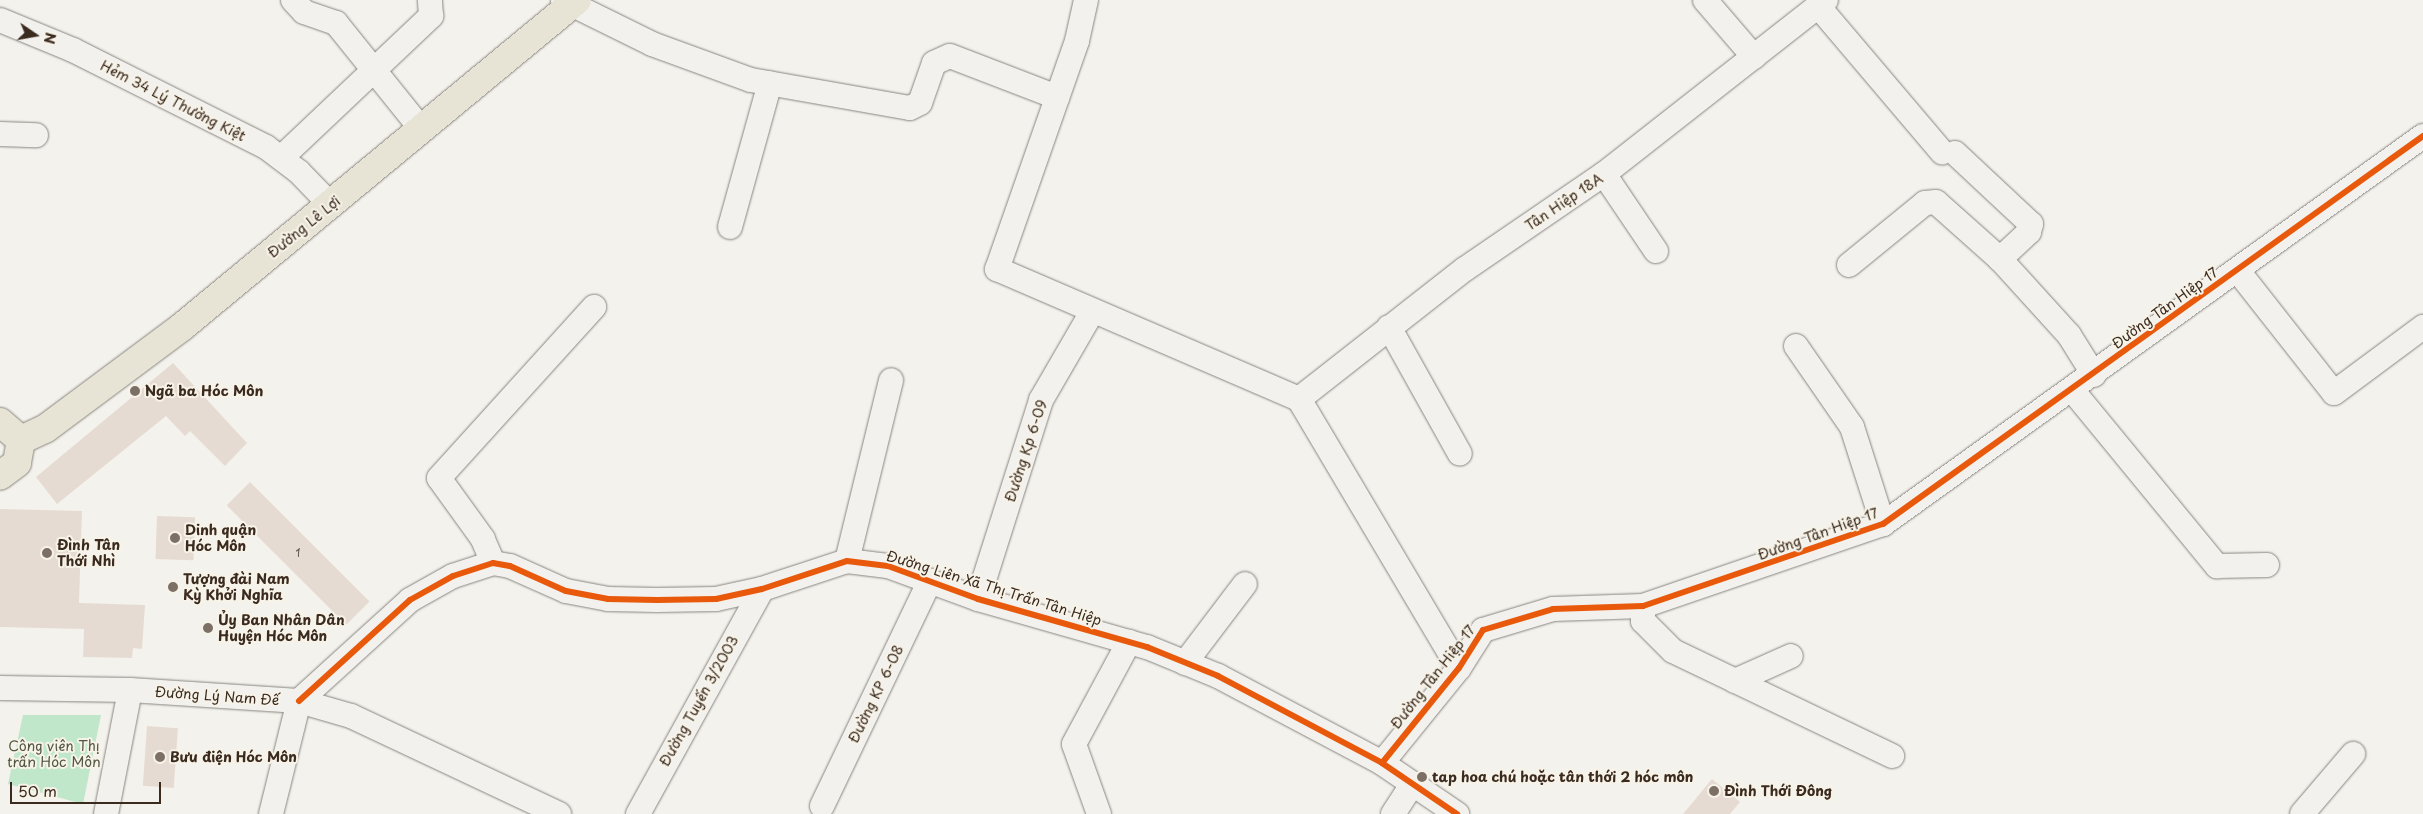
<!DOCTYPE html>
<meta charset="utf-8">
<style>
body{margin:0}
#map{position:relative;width:2423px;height:814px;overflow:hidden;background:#f4f2ec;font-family:"Playpen Sans",sans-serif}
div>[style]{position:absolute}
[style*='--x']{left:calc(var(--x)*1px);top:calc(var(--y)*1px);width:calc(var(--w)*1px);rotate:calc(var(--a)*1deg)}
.green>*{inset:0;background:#c0e7c9}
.building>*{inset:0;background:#e6dbd2;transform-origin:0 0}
.roads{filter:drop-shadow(0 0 1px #898580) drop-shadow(0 0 1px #898580)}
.minor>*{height:24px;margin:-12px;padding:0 12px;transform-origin:12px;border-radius:12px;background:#f2f1ed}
.major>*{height:28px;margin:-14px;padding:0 14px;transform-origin:14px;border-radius:14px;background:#e7e4d5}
.cycleway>*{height:6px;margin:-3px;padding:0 3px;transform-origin:3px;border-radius:3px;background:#e8590c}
.dots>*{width:14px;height:14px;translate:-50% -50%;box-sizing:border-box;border:2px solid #f7f3e8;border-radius:50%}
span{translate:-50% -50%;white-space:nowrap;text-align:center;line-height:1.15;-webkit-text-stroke:4px #f7f3e8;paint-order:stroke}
.number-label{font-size:11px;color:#66574c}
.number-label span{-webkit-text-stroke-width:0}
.street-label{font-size:14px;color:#3b2a1e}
.poi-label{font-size:14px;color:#3b2a1e;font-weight:700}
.left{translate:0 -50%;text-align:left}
.park-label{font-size:14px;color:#525742}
.north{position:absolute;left:10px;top:10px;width:50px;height:50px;-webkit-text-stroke:4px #f7f3e8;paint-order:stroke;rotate:102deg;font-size:14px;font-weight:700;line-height:20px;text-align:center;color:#3b2a1e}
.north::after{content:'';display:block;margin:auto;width:18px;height:22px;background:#3b2a1e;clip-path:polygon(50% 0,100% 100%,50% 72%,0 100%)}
.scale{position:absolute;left:10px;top:782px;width:151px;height:22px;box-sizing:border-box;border:2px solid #3b2a1e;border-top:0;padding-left:6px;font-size:15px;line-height:18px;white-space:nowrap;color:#3b2a1e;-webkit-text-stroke:4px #f7f3e8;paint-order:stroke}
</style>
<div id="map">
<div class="green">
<i style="clip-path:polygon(23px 715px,101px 715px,83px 804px,8px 784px)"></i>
</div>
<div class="building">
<i style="clip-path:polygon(173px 363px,247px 443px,225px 466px,190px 431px,185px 436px,166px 416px,57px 504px,36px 477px)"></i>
<i style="left:250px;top:482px;width:169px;height:33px;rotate:45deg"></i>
<i style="clip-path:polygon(0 509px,82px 511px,79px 603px,145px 605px,142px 649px,133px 648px,132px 658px,83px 657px,84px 629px,0 627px)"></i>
<i style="left:157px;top:516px;width:38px;height:43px;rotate:2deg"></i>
<i style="left:147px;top:726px;width:31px;height:60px;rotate:4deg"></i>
<i style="clip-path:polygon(1712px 779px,1740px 802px,1730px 814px,1683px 814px)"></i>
</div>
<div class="roads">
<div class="minor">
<i style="--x:293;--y:0;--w:16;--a:47"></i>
<i style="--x:304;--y:12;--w:34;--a:19"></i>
<i style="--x:336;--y:23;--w:137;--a:51.2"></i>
<i style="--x:563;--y:0;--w:99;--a:26.3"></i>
<i style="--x:652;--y:44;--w:105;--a:20"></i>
<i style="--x:751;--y:80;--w:161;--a:10"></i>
<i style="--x:910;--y:108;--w:11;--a:-27"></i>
<i style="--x:920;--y:103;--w:42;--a:-70.7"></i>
<i style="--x:934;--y:63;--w:17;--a:-24"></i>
<i style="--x:950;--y:56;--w:115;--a:21"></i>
<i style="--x:1086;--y:0;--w:42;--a:102.4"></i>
<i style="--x:1077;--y:41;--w:242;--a:109.3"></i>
<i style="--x:997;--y:269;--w:329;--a:23.3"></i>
<i style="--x:1299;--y:399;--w:313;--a:59.3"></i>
<i style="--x:1705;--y:0;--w:75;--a:49.3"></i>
<i style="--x:1818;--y:6;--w:192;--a:49.7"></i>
<i style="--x:0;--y:20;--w:79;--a:22.3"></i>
<i style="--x:73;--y:50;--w:216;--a:26.7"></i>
<i style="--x:266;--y:147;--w:41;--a:37.1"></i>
<i style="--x:299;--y:172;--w:46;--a:45.9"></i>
<i style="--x:0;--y:134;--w:36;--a:2"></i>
<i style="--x:1955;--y:153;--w:104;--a:43.1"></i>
<i style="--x:2031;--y:224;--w:8;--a:104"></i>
<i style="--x:2029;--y:232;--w:40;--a:137"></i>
<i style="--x:281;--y:158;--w:207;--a:-43.4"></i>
<i style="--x:431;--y:16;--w:16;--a:-94"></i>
<i style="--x:1604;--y:174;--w:93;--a:56"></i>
<i style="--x:730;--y:227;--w:149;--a:-74.5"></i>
<i style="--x:1849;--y:265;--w:98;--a:-39.2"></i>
<i style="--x:1925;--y:203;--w:11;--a:-5"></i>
<i style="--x:1936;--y:202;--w:86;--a:41.7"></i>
<i style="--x:2000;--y:259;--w:103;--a:47.8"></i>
<i style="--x:2069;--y:335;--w:47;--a:58"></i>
<i style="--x:2238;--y:271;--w:155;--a:51.8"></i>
<i style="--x:2334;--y:393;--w:111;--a:-36.6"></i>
<i style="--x:1389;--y:327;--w:145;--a:60.8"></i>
<i style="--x:1796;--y:346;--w:98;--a:55.3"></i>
<i style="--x:1852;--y:427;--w:102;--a:72.3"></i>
<i style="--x:2073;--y:391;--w:227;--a:50.6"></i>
<i style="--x:2217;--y:566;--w:50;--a:-1.1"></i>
<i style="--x:1299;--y:399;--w:211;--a:-38.1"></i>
<i style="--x:1465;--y:269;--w:168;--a:-34.4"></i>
<i style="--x:1604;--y:174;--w:282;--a:-38.1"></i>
<i style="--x:847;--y:561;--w:186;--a:-76.3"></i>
<i style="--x:493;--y:563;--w:26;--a:-113"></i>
<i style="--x:483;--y:539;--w:75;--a:-125.8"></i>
<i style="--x:439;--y:478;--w:231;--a:-47.8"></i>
<i style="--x:978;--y:599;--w:209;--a:-72.4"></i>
<i style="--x:1041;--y:400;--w:102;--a:-59.9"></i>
<i style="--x:1643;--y:606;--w:15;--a:90"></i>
<i style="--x:1643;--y:621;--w:42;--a:45"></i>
<i style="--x:1673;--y:651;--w:243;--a:25.6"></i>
<i style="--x:1185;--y:663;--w:99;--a:-52.8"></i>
<i style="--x:1735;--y:681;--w:61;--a:-24.1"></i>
<i style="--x:0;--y:688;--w:130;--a:0.9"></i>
<i style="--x:130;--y:690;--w:169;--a:3.7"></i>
<i style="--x:299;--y:701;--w:54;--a:16.1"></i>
<i style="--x:351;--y:716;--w:230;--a:25.2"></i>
<i style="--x:299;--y:701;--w:150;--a:-42.3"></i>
<i style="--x:410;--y:600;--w:49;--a:-29.2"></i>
<i style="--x:453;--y:576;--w:42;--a:-18"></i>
<i style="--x:493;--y:563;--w:17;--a:10"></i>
<i style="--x:510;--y:566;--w:61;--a:24.1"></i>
<i style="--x:566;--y:591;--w:43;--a:10.8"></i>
<i style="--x:608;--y:599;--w:49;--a:1.2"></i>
<i style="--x:657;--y:600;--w:59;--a:-1"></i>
<i style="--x:716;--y:599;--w:47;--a:-12.3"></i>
<i style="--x:762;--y:589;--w:89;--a:-18.2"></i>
<i style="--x:847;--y:561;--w:41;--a:7"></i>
<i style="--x:888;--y:566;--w:96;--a:20.1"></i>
<i style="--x:978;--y:599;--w:176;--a:15.9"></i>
<i style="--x:1147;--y:647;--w:77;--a:22.2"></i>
<i style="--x:1218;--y:676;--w:186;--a:27.9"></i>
<i style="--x:1382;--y:763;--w:91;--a:34.2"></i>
<i style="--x:1382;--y:763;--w:122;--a:-51"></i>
<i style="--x:1459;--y:668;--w:45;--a:-57.7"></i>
<i style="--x:1483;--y:630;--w:73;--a:-16.7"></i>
<i style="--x:1553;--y:609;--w:90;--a:-1.9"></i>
<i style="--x:1643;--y:606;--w:254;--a:-18.9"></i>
<i style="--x:1883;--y:524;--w:665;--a:-35.7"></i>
<i style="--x:822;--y:806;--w:250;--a:-64.4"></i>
<i style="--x:106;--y:814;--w:126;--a:-79"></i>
<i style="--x:271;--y:814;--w:116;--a:-76.1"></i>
<i style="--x:638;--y:814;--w:257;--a:-61.1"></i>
<i style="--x:1099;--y:814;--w:74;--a:-109.7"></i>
<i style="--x:1074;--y:744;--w:116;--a:-61.7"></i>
<i style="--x:1393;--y:814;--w:33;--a:-57"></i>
<i style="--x:2302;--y:814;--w:79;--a:-49.6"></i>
</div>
<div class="major">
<i style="--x:0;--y:422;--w:28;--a:41"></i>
<i style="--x:21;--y:440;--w:23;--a:100"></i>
<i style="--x:17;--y:463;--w:21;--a:143"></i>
<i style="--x:21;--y:440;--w:26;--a:-25"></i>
<i style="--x:45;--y:429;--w:172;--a:-36.7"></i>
<i style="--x:183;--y:326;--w:511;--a:-39.6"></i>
</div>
</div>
<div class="cycleway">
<i style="--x:299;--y:701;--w:150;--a:-42.3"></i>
<i style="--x:410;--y:600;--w:49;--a:-29.2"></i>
<i style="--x:453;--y:576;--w:42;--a:-18"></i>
<i style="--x:493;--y:563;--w:17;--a:10"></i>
<i style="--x:510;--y:566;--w:61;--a:24.1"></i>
<i style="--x:566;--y:591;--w:43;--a:10.8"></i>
<i style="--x:608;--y:599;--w:49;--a:1.2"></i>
<i style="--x:657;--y:600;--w:59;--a:-1"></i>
<i style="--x:716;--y:599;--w:47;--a:-12.3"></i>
<i style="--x:762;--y:589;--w:89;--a:-18.2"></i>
<i style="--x:847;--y:561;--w:41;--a:7"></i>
<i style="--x:888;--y:566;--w:96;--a:20.1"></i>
<i style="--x:978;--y:599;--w:176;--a:15.9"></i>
<i style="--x:1147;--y:647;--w:77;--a:22.2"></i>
<i style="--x:1218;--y:676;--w:186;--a:27.9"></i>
<i style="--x:1382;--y:763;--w:91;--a:34.2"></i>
<i style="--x:1382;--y:763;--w:122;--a:-51"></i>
<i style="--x:1459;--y:668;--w:45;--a:-57.7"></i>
<i style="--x:1483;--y:630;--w:73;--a:-16.7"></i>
<i style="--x:1553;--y:609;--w:90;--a:-1.9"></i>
<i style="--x:1643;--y:606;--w:254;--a:-18.9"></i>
<i style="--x:1883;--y:524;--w:665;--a:-35.7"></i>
</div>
<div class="dots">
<i style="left:135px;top:391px;background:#7c7066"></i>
<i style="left:175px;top:538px;background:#7c7066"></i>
<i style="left:47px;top:553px;background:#7c7066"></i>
<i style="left:173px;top:587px;background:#7c7066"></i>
<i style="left:208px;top:628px;background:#7c7066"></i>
<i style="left:160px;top:757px;background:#7c7066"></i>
<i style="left:1422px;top:777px;background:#7c7066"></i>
<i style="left:1714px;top:791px;background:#7c7066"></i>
</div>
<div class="number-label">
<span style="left:298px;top:553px">1</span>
</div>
<div class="street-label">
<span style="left:173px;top:101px;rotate:27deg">Hẻm 34 Lý Thường Kiệt</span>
<span style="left:1564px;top:202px;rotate:-34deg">Tân Hiệp 18A</span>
<span style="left:304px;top:227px;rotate:-39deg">Đường Lê Lợi</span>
<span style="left:2165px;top:308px;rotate:-36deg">Đường Tân Hiệp 17</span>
<span style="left:1026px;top:451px;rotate:-72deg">Đường Kp 6-09</span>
<span style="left:1818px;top:534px;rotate:-20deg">Đường Tân Hiệp 17</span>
<span style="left:994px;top:588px;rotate:17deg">Đường Liên Xã Thị Trấn Tân Hiệp</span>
<span style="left:1433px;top:677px;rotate:-52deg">Đường Tân Hiệp 17</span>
<span style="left:876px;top:694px;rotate:-64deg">Đường KP 6-08</span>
<span style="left:217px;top:696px;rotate:4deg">Đường Lý Nam Đế</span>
<span style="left:699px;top:701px;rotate:-61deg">Đường Tuyến 3/2003</span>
</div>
<div class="poi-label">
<span class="left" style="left:145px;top:391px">Ngã ba Hóc Môn</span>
<span class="left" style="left:185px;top:538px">Dinh quận<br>Hóc Môn</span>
<span class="left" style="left:57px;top:553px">Đình Tân<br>Thới Nhì</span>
<span class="left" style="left:183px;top:587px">Tượng đài Nam<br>Kỳ Khởi Nghĩa</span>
<span class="left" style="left:218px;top:628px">Ủy Ban Nhân Dân<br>Huyện Hóc Môn</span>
<span class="left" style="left:170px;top:757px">Bưu điện Hóc Môn</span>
<span class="left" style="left:1432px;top:777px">tap hoa chú hoặc tân thới 2 hóc môn</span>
<span class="left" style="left:1724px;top:791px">Đình Thới Đông</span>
</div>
<div class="park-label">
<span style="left:54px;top:754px">Công viên Thị<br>trấn Hóc Môn</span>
</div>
<div class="north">N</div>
<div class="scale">50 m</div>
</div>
